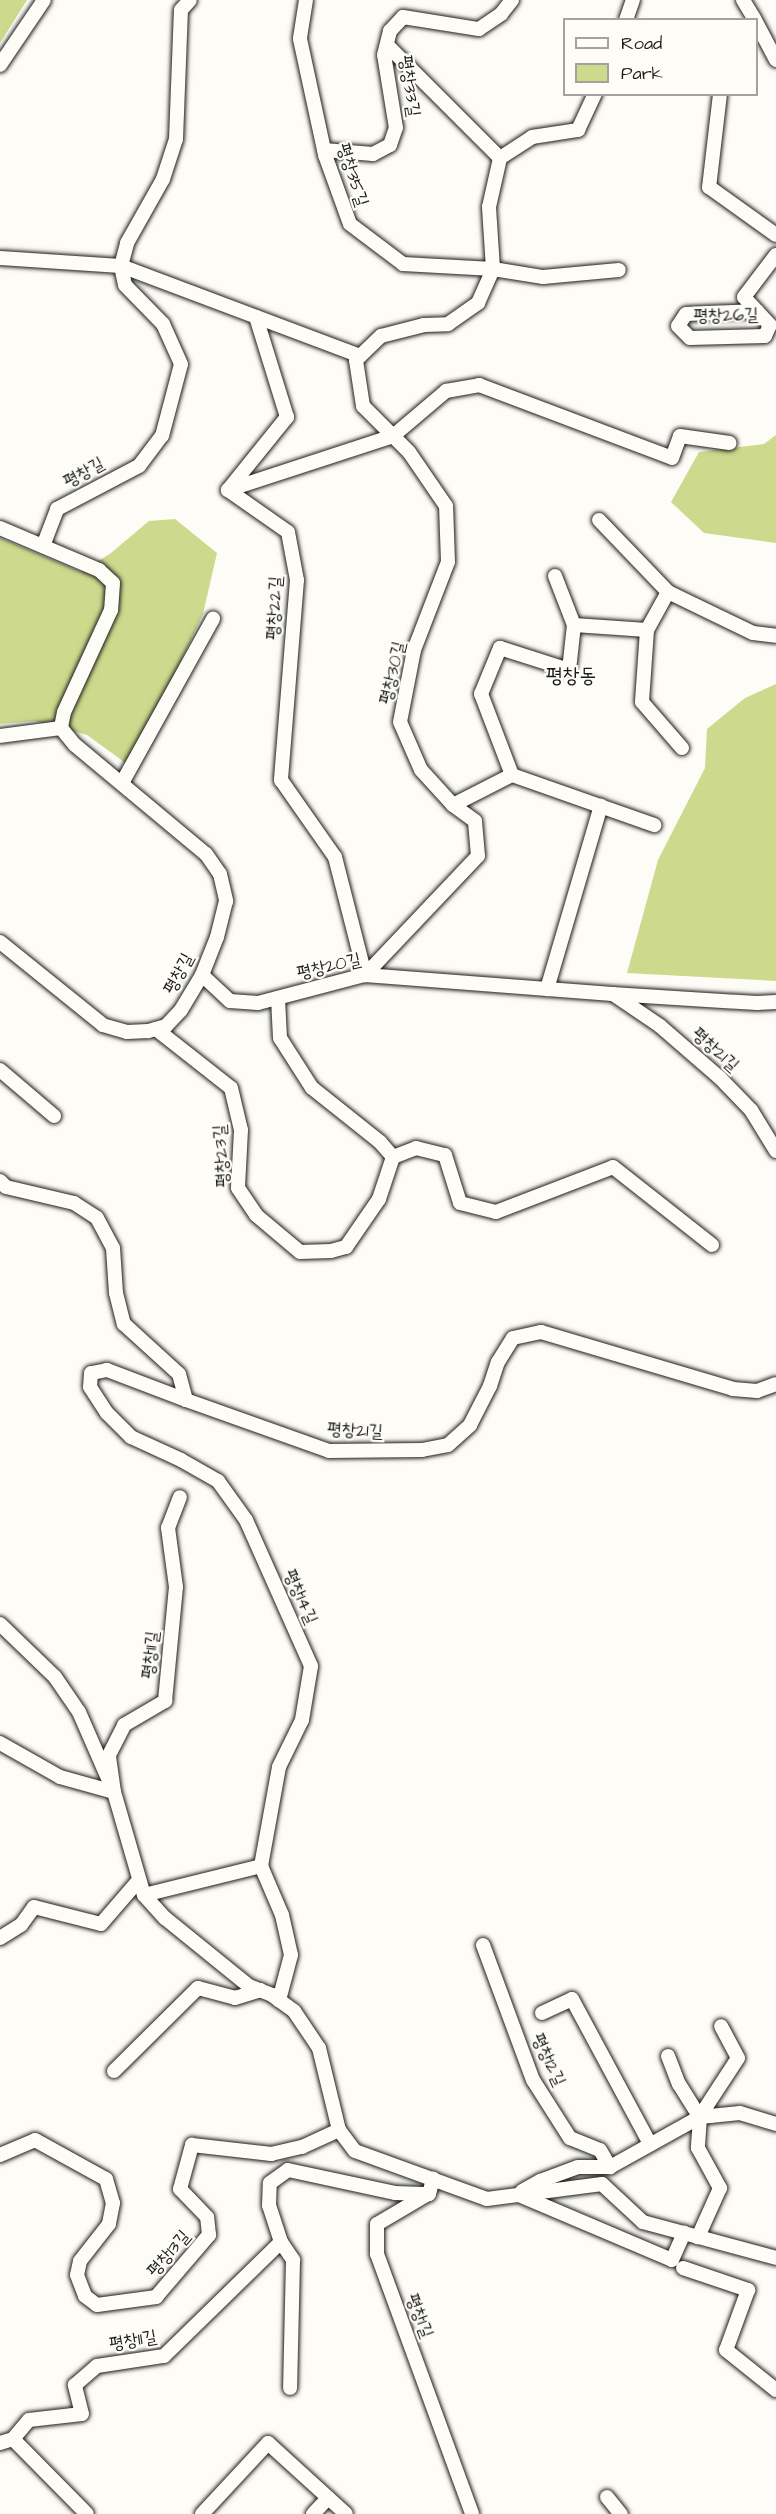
<!DOCTYPE html>
<meta charset="utf-8">
<style>
body{margin:0}
#map{position:relative;width:776px;height:2514px;overflow:hidden;background:#fdfcf7;font-family:"Architects Daughter","Poor Story",sans-serif}
div>[style]{position:absolute}
[style*='--x']{left:calc(var(--x)*1px);top:calc(var(--y)*1px);width:calc(var(--w)*1px);rotate:calc(var(--a)*1deg)}
.green>*{inset:0;background:#cdd98c}
.roads{filter:drop-shadow(0 0 2px #1c1c1c) drop-shadow(0 0 2px #1c1c1c)}
.minor>*{height:14px;margin:-7px;padding:0 7px;transform-origin:7px;border-radius:7px;background:#fdfcf7}
span{translate:-50% -50%;white-space:nowrap;text-align:center;line-height:1.15;-webkit-text-stroke:4.5px #fdfcf7;paint-order:stroke}
.street-label{font-size:18px;color:#1c1c1c}
.quarter-label{font-size:21px;color:#1c1c1c}
.legend{position:absolute;left:563px;top:18px;width:195px;height:78px;box-sizing:border-box;background:#fdfcf7;border:2px solid #a3a29f;margin:0;padding:8px 10px;list-style:none;font-size:18px;color:#1c1c1c}
.legend li{display:flex;align-items:center;gap:12px;height:30px}
.legend b{width:30px;border:2px solid #a3a29f}
</style>
<div id="map">
<div class="green">
<i style="clip-path:polygon(0 0,27px 0,0 43px)"></i>
<i style="clip-path:polygon(776px 435px,776px 543px,704px 533px,671px 502px,699px 452px,764px 444px)"></i>
<i style="clip-path:polygon(175px 519px,217px 553px,203px 614px,131px 767px,87px 735px,35px 721px,0 724px,0 538px,81px 572px,111px 553px,149px 521px)"></i>
<i style="clip-path:polygon(776px 684px,776px 981px,627px 973px,658px 860px,705px 768px,707px 729px,745px 698px)"></i>
</div>
<div class="roads">
<div class="minor">
<i style="--x:306;--y:0;--w:39;--a:99"></i>
<i style="--x:300;--y:39;--w:119;--a:77.8"></i>
<i style="--x:325;--y:155;--w:73;--a:70.1"></i>
<i style="--x:350;--y:224;--w:66;--a:37"></i>
<i style="--x:403;--y:264;--w:90;--a:3.2"></i>
<i style="--x:493;--y:269;--w:51;--a:9.1"></i>
<i style="--x:543;--y:277;--w:76;--a:-5.3"></i>
<i style="--x:743;--y:0;--w:23;--a:59"></i>
<i style="--x:626;--y:20;--w:21;--a:-71"></i>
<i style="--x:756;--y:22;--w:43;--a:62.2"></i>
<i style="--x:387;--y:45;--w:160;--a:45"></i>
<i style="--x:0;--y:65;--w:78;--a:-55.9"></i>
<i style="--x:720;--y:94;--w:94;--a:96.7"></i>
<i style="--x:709;--y:187;--w:82;--a:35.6"></i>
<i style="--x:324;--y:150;--w:49;--a:4.7"></i>
<i style="--x:373;--y:154;--w:19;--a:-28"></i>
<i style="--x:390;--y:145;--w:18;--a:-71"></i>
<i style="--x:396;--y:128;--w:74;--a:-99.3"></i>
<i style="--x:384;--y:55;--w:25;--a:-76"></i>
<i style="--x:390;--y:31;--w:19;--a:-47"></i>
<i style="--x:403;--y:17;--w:77;--a:9"></i>
<i style="--x:479;--y:29;--w:27;--a:-34"></i>
<i style="--x:501;--y:14;--w:18;--a:-52"></i>
<i style="--x:0;--y:258;--w:121;--a:3.8"></i>
<i style="--x:121;--y:266;--w:255;--a:20.6"></i>
<i style="--x:757;--y:311;--w:71;--a:177.6"></i>
<i style="--x:686;--y:314;--w:14;--a:124"></i>
<i style="--x:678;--y:326;--w:17;--a:45"></i>
<i style="--x:690;--y:338;--w:75;--a:-1.5"></i>
<i style="--x:765;--y:336;--w:12;--a:-66"></i>
<i style="--x:770;--y:325;--w:38;--a:-133"></i>
<i style="--x:744;--y:297;--w:53;--a:-52.7"></i>
<i style="--x:256;--y:317;--w:105;--a:72.8"></i>
<i style="--x:287;--y:417;--w:94;--a:128.9"></i>
<i style="--x:228;--y:490;--w:73;--a:35"></i>
<i style="--x:288;--y:532;--w:49;--a:79.4"></i>
<i style="--x:297;--y:580;--w:201;--a:94.6"></i>
<i style="--x:281;--y:780;--w:94;--a:55"></i>
<i style="--x:335;--y:857;--w:122;--a:75.7"></i>
<i style="--x:228;--y:490;--w:174;--a:-18.1"></i>
<i style="--x:393;--y:436;--w:70;--a:-40.3"></i>
<i style="--x:446;--y:391;--w:34;--a:-10"></i>
<i style="--x:479;--y:385;--w:206;--a:20.7"></i>
<i style="--x:672;--y:458;--w:23;--a:-70"></i>
<i style="--x:680;--y:436;--w:50;--a:8"></i>
<i style="--x:599;--y:520;--w:100;--a:46.2"></i>
<i style="--x:0;--y:528;--w:108;--a:23"></i>
<i style="--x:99;--y:570;--w:19;--a:43"></i>
<i style="--x:113;--y:583;--w:27;--a:94"></i>
<i style="--x:111;--y:610;--w:112;--a:114.7"></i>
<i style="--x:64;--y:712;--w:16;--a:101"></i>
<i style="--x:61;--y:728;--w:22;--a:51"></i>
<i style="--x:75;--y:745;--w:170;--a:39.8"></i>
<i style="--x:206;--y:854;--w:24;--a:55"></i>
<i style="--x:220;--y:874;--w:28;--a:77"></i>
<i style="--x:226;--y:901;--w:37;--a:104"></i>
<i style="--x:217;--y:937;--w:41;--a:111.5"></i>
<i style="--x:202;--y:975;--w:41;--a:121"></i>
<i style="--x:181;--y:1010;--w:22;--a:133"></i>
<i style="--x:166;--y:1026;--w:19;--a:164"></i>
<i style="--x:148;--y:1031;--w:21;--a:177"></i>
<i style="--x:127;--y:1032;--w:25;--a:-164"></i>
<i style="--x:103;--y:1025;--w:132;--a:-141.1"></i>
<i style="--x:43;--y:546;--w:40;--a:-69"></i>
<i style="--x:57;--y:509;--w:93;--a:-27.7"></i>
<i style="--x:139;--y:466;--w:38;--a:-53"></i>
<i style="--x:162;--y:436;--w:74;--a:-75.2"></i>
<i style="--x:181;--y:364;--w:44;--a:-114.2"></i>
<i style="--x:163;--y:324;--w:54;--a:-134.3"></i>
<i style="--x:125;--y:285;--w:19;--a:-102"></i>
<i style="--x:121;--y:266;--w:24;--a:-75"></i>
<i style="--x:127;--y:243;--w:73;--a:-60.6"></i>
<i style="--x:163;--y:179;--w:42;--a:-72"></i>
<i style="--x:176;--y:139;--w:129;--a:-87.8"></i>
<i style="--x:181;--y:10;--w:13;--a:-48"></i>
<i style="--x:555;--y:576;--w:53;--a:68.8"></i>
<i style="--x:647;--y:630;--w:72;--a:94"></i>
<i style="--x:642;--y:702;--w:61;--a:49"></i>
<i style="--x:0;--y:736;--w:62;--a:-7.5"></i>
<i style="--x:512;--y:775;--w:87;--a:-110.9"></i>
<i style="--x:481;--y:694;--w:50;--a:-67.6"></i>
<i style="--x:500;--y:648;--w:72;--a:17.7"></i>
<i style="--x:569;--y:670;--w:45;--a:-83.7"></i>
<i style="--x:574;--y:625;--w:73;--a:3.9"></i>
<i style="--x:647;--y:630;--w:43;--a:-61.1"></i>
<i style="--x:668;--y:592;--w:94;--a:25.8"></i>
<i style="--x:753;--y:633;--w:23;--a:7"></i>
<i style="--x:122;--y:783;--w:188;--a:-61"></i>
<i style="--x:453;--y:805;--w:66;--a:-27"></i>
<i style="--x:512;--y:775;--w:151;--a:19.4"></i>
<i style="--x:202;--y:975;--w:38;--a:43"></i>
<i style="--x:230;--y:1001;--w:28;--a:4"></i>
<i style="--x:258;--y:1003;--w:111;--a:-14.7"></i>
<i style="--x:365;--y:975;--w:248;--a:4.4"></i>
<i style="--x:612;--y:994;--w:145;--a:3.6"></i>
<i style="--x:757;--y:1003;--w:19;--a:-3"></i>
<i style="--x:365;--y:975;--w:164;--a:-46.5"></i>
<i style="--x:478;--y:856;--w:35;--a:-95"></i>
<i style="--x:475;--y:821;--w:27;--a:-144"></i>
<i style="--x:453;--y:805;--w:47;--a:-132.4"></i>
<i style="--x:421;--y:770;--w:52;--a:-113.6"></i>
<i style="--x:400;--y:722;--w:73;--a:-79"></i>
<i style="--x:414;--y:650;--w:94;--a:-68.9"></i>
<i style="--x:448;--y:562;--w:56;--a:-92"></i>
<i style="--x:446;--y:506;--w:65;--a:-124.4"></i>
<i style="--x:409;--y:452;--w:65;--a:-135"></i>
<i style="--x:363;--y:406;--w:47;--a:-98.7"></i>
<i style="--x:356;--y:360;--w:35;--a:-44"></i>
<i style="--x:381;--y:336;--w:44;--a:-14.3"></i>
<i style="--x:424;--y:325;--w:24;--a:-2"></i>
<i style="--x:448;--y:324;--w:37;--a:-35"></i>
<i style="--x:478;--y:303;--w:37;--a:-66"></i>
<i style="--x:493;--y:269;--w:62;--a:-93.7"></i>
<i style="--x:489;--y:207;--w:50;--a:-77.3"></i>
<i style="--x:500;--y:158;--w:38;--a:-33"></i>
<i style="--x:532;--y:137;--w:47;--a:-8.7"></i>
<i style="--x:578;--y:130;--w:40;--a:-65"></i>
<i style="--x:547;--y:989;--w:191;--a:-73.6"></i>
<i style="--x:613;--y:994;--w:57;--a:34.2"></i>
<i style="--x:660;--y:1026;--w:79;--a:40.9"></i>
<i style="--x:720;--y:1078;--w:45;--a:45.9"></i>
<i style="--x:751;--y:1110;--w:48;--a:58.6"></i>
<i style="--x:156;--y:1029;--w:95;--a:38.2"></i>
<i style="--x:231;--y:1088;--w:43;--a:76.6"></i>
<i style="--x:241;--y:1130;--w:58;--a:93"></i>
<i style="--x:238;--y:1188;--w:32;--a:56"></i>
<i style="--x:256;--y:1215;--w:57;--a:40.1"></i>
<i style="--x:300;--y:1252;--w:31;--a:-2"></i>
<i style="--x:331;--y:1251;--w:16;--a:-15"></i>
<i style="--x:346;--y:1247;--w:58;--a:-55.5"></i>
<i style="--x:379;--y:1199;--w:44;--a:-71.6"></i>
<i style="--x:393;--y:1157;--w:20;--a:-131"></i>
<i style="--x:380;--y:1142;--w:87;--a:-141.5"></i>
<i style="--x:312;--y:1088;--w:59;--a:-122.6"></i>
<i style="--x:280;--y:1038;--w:40;--a:-92.9"></i>
<i style="--x:0;--y:1070;--w:71;--a:40.4"></i>
<i style="--x:393;--y:1157;--w:25;--a:-21"></i>
<i style="--x:416;--y:1148;--w:30;--a:14"></i>
<i style="--x:445;--y:1155;--w:50;--a:72.6"></i>
<i style="--x:460;--y:1203;--w:37;--a:14"></i>
<i style="--x:496;--y:1212;--w:125;--a:-21"></i>
<i style="--x:613;--y:1167;--w:126;--a:38.2"></i>
<i style="--x:0;--y:1181;--w:8;--a:45"></i>
<i style="--x:6;--y:1187;--w:70;--a:13.2"></i>
<i style="--x:74;--y:1203;--w:27;--a:33"></i>
<i style="--x:97;--y:1218;--w:34;--a:62"></i>
<i style="--x:113;--y:1248;--w:45;--a:86.2"></i>
<i style="--x:116;--y:1293;--w:32;--a:76"></i>
<i style="--x:124;--y:1324;--w:74;--a:42.3"></i>
<i style="--x:179;--y:1374;--w:27;--a:75"></i>
<i style="--x:186;--y:1400;--w:152;--a:19.6"></i>
<i style="--x:329;--y:1451;--w:93;--a:-0.6"></i>
<i style="--x:422;--y:1450;--w:26;--a:-11"></i>
<i style="--x:448;--y:1445;--w:30;--a:-42"></i>
<i style="--x:470;--y:1425;--w:44;--a:-62.9"></i>
<i style="--x:490;--y:1386;--w:25;--a:-72"></i>
<i style="--x:498;--y:1362;--w:28;--a:-58"></i>
<i style="--x:513;--y:1338;--w:29;--a:-12"></i>
<i style="--x:541;--y:1332;--w:200;--a:16.5"></i>
<i style="--x:733;--y:1389;--w:24;--a:5"></i>
<i style="--x:757;--y:1391;--w:20;--a:-20"></i>
<i style="--x:186;--y:1400;--w:85;--a:-159.2"></i>
<i style="--x:107;--y:1370;--w:16;--a:169"></i>
<i style="--x:91;--y:1373;--w:14;--a:94"></i>
<i style="--x:90;--y:1387;--w:31;--a:57"></i>
<i style="--x:107;--y:1413;--w:34;--a:45"></i>
<i style="--x:131;--y:1437;--w:55;--a:24.7"></i>
<i style="--x:181;--y:1460;--w:43;--a:29.6"></i>
<i style="--x:218;--y:1481;--w:48;--a:54.3"></i>
<i style="--x:246;--y:1520;--w:160;--a:66"></i>
<i style="--x:311;--y:1666;--w:55;--a:99.5"></i>
<i style="--x:302;--y:1720;--w:52;--a:116.1"></i>
<i style="--x:279;--y:1767;--w:101;--a:100.3"></i>
<i style="--x:261;--y:1866;--w:53;--a:66.8"></i>
<i style="--x:282;--y:1915;--w:41;--a:77.3"></i>
<i style="--x:291;--y:1955;--w:47;--a:104.9"></i>
<i style="--x:0;--y:1624;--w:76;--a:43.9"></i>
<i style="--x:55;--y:1677;--w:42;--a:55.6"></i>
<i style="--x:79;--y:1712;--w:87;--a:66.4"></i>
<i style="--x:114;--y:1792;--w:107;--a:73.8"></i>
<i style="--x:144;--y:1895;--w:31;--a:48"></i>
<i style="--x:165;--y:1918;--w:108;--a:39"></i>
<i style="--x:249;--y:1986;--w:25;--a:21"></i>
<i style="--x:272;--y:1995;--w:27;--a:36"></i>
<i style="--x:294;--y:2011;--w:45;--a:56"></i>
<i style="--x:319;--y:2048;--w:84;--a:76.3"></i>
<i style="--x:339;--y:2130;--w:26;--a:53"></i>
<i style="--x:355;--y:2151;--w:140;--a:20"></i>
<i style="--x:487;--y:2199;--w:116;--a:-7.4"></i>
<i style="--x:602;--y:2184;--w:56;--a:42.8"></i>
<i style="--x:643;--y:2222;--w:138;--a:15.1"></i>
<i style="--x:0;--y:1743;--w:69;--a:29.5"></i>
<i style="--x:60;--y:1777;--w:56;--a:15.5"></i>
<i style="--x:114;--y:1792;--w:37;--a:-98"></i>
<i style="--x:109;--y:1755;--w:34;--a:-63"></i>
<i style="--x:124;--y:1725;--w:48;--a:-30.3"></i>
<i style="--x:165;--y:1701;--w:115;--a:-84.5"></i>
<i style="--x:176;--y:1587;--w:60;--a:-97.7"></i>
<i style="--x:168;--y:1528;--w:33;--a:-69"></i>
<i style="--x:144;--y:1895;--w:121;--a:-13.9"></i>
<i style="--x:0;--y:1938;--w:25;--a:-32"></i>
<i style="--x:21;--y:1925;--w:22;--a:-54"></i>
<i style="--x:34;--y:1907;--w:69;--a:14.2"></i>
<i style="--x:101;--y:1924;--w:58;--a:-49.2"></i>
<i style="--x:483;--y:1945;--w:144;--a:69.7"></i>
<i style="--x:533;--y:2080;--w:69;--a:57.5"></i>
<i style="--x:570;--y:2138;--w:32;--a:22"></i>
<i style="--x:600;--y:2150;--w:20;--a:60"></i>
<i style="--x:542;--y:2013;--w:33;--a:-25"></i>
<i style="--x:572;--y:1999;--w:165;--a:61.7"></i>
<i style="--x:668;--y:2056;--w:30;--a:69"></i>
<i style="--x:679;--y:2084;--w:39;--a:58"></i>
<i style="--x:700;--y:2117;--w:31;--a:94"></i>
<i style="--x:698;--y:2148;--w:46;--a:61.2"></i>
<i style="--x:720;--y:2188;--w:54;--a:114.2"></i>
<i style="--x:114;--y:2071;--w:118;--a:-44.7"></i>
<i style="--x:198;--y:1988;--w:38;--a:15"></i>
<i style="--x:235;--y:1998;--w:27;--a:-17"></i>
<i style="--x:711;--y:2116;--w:9;--a:-139"></i>
<i style="--x:704;--y:2110;--w:62;--a:-56.8"></i>
<i style="--x:738;--y:2058;--w:36;--a:-118"></i>
<i style="--x:0;--y:2155;--w:38;--a:-23"></i>
<i style="--x:35;--y:2140;--w:81;--a:28.8"></i>
<i style="--x:106;--y:2179;--w:25;--a:74"></i>
<i style="--x:113;--y:2203;--w:21;--a:101"></i>
<i style="--x:109;--y:2224;--w:47;--a:128.1"></i>
<i style="--x:80;--y:2261;--w:14;--a:102"></i>
<i style="--x:77;--y:2275;--w:22;--a:69"></i>
<i style="--x:85;--y:2296;--w:15;--a:37"></i>
<i style="--x:97;--y:2305;--w:60;--a:-7.7"></i>
<i style="--x:156;--y:2297;--w:82;--a:-49.5"></i>
<i style="--x:209;--y:2235;--w:18;--a:-96"></i>
<i style="--x:207;--y:2217;--w:39;--a:-134"></i>
<i style="--x:180;--y:2189;--w:46;--a:-74.7"></i>
<i style="--x:192;--y:2145;--w:80;--a:6.5"></i>
<i style="--x:271;--y:2154;--w:32;--a:-13"></i>
<i style="--x:302;--y:2147;--w:41;--a:-24.7"></i>
<i style="--x:522;--y:2191;--w:21;--a:-29"></i>
<i style="--x:540;--y:2181;--w:40;--a:-20.2"></i>
<i style="--x:578;--y:2167;--w:32;--a:0"></i>
<i style="--x:610;--y:2167;--w:103;--a:-29.1"></i>
<i style="--x:700;--y:2117;--w:40;--a:-5.7"></i>
<i style="--x:740;--y:2113;--w:38;--a:17"></i>
<i style="--x:428;--y:2194;--w:59;--a:149.5"></i>
<i style="--x:377;--y:2224;--w:30;--a:90"></i>
<i style="--x:377;--y:2254;--w:277;--a:69.9"></i>
<i style="--x:519;--y:2195;--w:166;--a:23"></i>
<i style="--x:672;--y:2260;--w:30;--a:-66"></i>
<i style="--x:281;--y:2242;--w:22;--a:56"></i>
<i style="--x:293;--y:2260;--w:128;--a:91.3"></i>
<i style="--x:683;--y:2268;--w:69;--a:18.7"></i>
<i style="--x:748;--y:2290;--w:64;--a:110.1"></i>
<i style="--x:726;--y:2350;--w:64;--a:38.7"></i>
<i style="--x:13;--y:2439;--w:105;--a:45.4"></i>
<i style="--x:0;--y:2443;--w:14;--a:-17"></i>
<i style="--x:13;--y:2439;--w:25;--a:-50"></i>
<i style="--x:29;--y:2420;--w:53;--a:-6.5"></i>
<i style="--x:82;--y:2414;--w:30;--a:-104"></i>
<i style="--x:75;--y:2385;--w:29;--a:-41"></i>
<i style="--x:97;--y:2366;--w:68;--a:-8.5"></i>
<i style="--x:164;--y:2356;--w:163;--a:-44.3"></i>
<i style="--x:281;--y:2242;--w:38;--a:-108"></i>
<i style="--x:269;--y:2206;--w:23;--a:-88"></i>
<i style="--x:270;--y:2183;--w:22;--a:-36"></i>
<i style="--x:288;--y:2170;--w:109;--a:12.1"></i>
<i style="--x:395;--y:2193;--w:34;--a:2"></i>
<i style="--x:429;--y:2194;--w:16;--a:-75"></i>
<i style="--x:607;--y:2497;--w:22;--a:51"></i>
<i style="--x:202;--y:2514;--w:97;--a:-47.1"></i>
<i style="--x:268;--y:2443;--w:105;--a:42.3"></i>
<i style="--x:313;--y:2514;--w:22;--a:-47"></i>
</div>
</div>
<div class="street-label">
<span style="left:409px;top:86px;rotate:82deg">평창33길</span>
<span style="left:352px;top:175px;rotate:72deg">평창35길</span>
<span style="left:726px;top:316px;rotate:-1deg">평창26길</span>
<span style="left:84px;top:473px;rotate:-29deg">평창길</span>
<span style="left:275px;top:608px;rotate:-87deg">평창22길</span>
<span style="left:393px;top:673px;rotate:-77deg">평창30길</span>
<span style="left:329px;top:967px;rotate:-13deg">평창20길</span>
<span style="left:179px;top:974px;rotate:-62deg">평창길</span>
<span style="left:715px;top:1050px;rotate:42deg">평창21길</span>
<span style="left:222px;top:1156px;rotate:-93deg">평창23길</span>
<span style="left:355px;top:1431px;rotate:3deg">평창21길</span>
<span style="left:300px;top:1597px;rotate:66deg">평창14길</span>
<span style="left:151px;top:1655px;rotate:-84deg">평창11길</span>
<span style="left:548px;top:2060px;rotate:65deg">평창12길</span>
<span style="left:169px;top:2254px;rotate:-49deg">평창13길</span>
<span style="left:419px;top:2316px;rotate:69deg">평창1길</span>
<span style="left:133px;top:2341px;rotate:-10deg">평창11길</span>
</div>
<div class="quarter-label">
<span style="left:571px;top:676px">평창동</span>
</div>
<ul class="legend">
<li><b style="height:8px;background:#fdfcf7"></b>Road</li>
<li><b style="height:16px;background:#cdd98c"></b>Park</li>
</ul>
</div>
